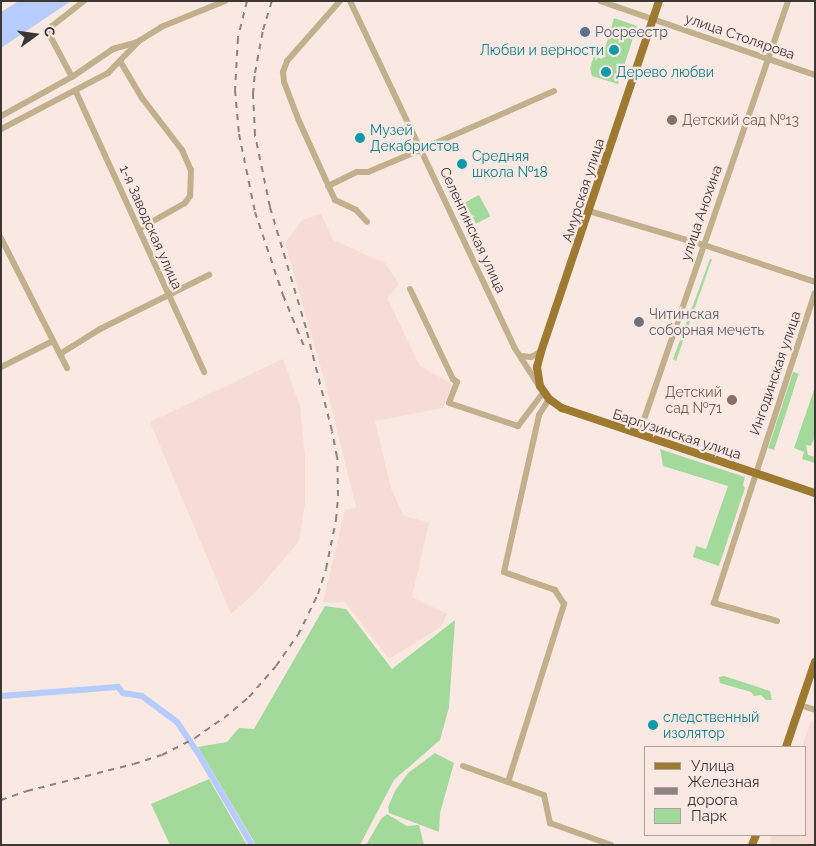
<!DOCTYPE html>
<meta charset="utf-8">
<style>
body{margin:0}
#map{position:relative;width:816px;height:846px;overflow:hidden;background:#f9e9e2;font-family:Raleway,sans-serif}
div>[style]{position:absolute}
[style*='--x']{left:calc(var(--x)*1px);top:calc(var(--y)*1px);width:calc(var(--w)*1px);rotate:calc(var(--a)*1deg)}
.industrial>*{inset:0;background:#f6dcd5}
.medical>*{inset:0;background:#f6dcd7}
.green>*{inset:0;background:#a3d99a;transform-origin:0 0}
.water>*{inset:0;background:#b5ccfc}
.canal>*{height:6px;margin:-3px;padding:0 3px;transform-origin:3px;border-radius:3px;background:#b5ccfc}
.minor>*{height:6px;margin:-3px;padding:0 3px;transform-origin:3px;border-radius:3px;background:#c2af8c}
.major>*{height:8px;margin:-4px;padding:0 4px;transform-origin:4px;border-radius:4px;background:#9d7a30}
.rail>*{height:2px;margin-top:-1px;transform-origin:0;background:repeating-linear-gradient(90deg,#8d827e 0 6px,transparent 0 12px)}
.dots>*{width:14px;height:14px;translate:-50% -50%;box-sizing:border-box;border:2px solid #f9e9e2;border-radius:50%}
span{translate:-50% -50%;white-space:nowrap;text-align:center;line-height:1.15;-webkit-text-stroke:4.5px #f9e9e2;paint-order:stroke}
.service-label{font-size:14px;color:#4e5e75}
.left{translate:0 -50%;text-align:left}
.street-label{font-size:14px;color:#3d3734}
.culture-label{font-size:14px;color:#0d838f}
.right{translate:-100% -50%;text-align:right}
.education-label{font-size:14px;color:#785e54}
.worship-label{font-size:14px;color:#5b616d}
.frame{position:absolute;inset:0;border:2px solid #3d3734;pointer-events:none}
.legend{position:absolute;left:644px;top:746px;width:162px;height:90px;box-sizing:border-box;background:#f9e9e2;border:1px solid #aea29c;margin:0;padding:6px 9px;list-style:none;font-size:15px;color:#3d3734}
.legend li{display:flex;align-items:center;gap:10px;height:25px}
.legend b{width:25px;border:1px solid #aea29c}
.north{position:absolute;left:10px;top:10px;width:50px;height:50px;-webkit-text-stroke:4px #f9e9e2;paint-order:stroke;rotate:76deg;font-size:14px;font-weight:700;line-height:20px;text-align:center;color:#3d3734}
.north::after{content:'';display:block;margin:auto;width:18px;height:22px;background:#3d3734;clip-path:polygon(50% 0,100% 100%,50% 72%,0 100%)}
</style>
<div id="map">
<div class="industrial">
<i style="clip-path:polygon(321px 214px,333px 240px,385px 263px,399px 284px,387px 298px,420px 366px,452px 384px,443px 408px,375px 421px,391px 488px,403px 515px,429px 523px,412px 597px,447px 614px,441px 627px,389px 659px,344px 601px,339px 603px,323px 602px,345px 510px,356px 507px,326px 386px,285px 243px,302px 220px)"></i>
<i style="clip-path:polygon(283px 359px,300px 406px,305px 457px,305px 503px,299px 541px,255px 593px,231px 614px,150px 422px)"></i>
</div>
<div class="medical">
<i style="clip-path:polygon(811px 721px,815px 722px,815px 845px,769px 845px,772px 835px,805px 835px,805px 747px,802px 747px)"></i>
</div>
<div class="green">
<i style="clip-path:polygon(614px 18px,637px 26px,618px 84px,592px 76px,590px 68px,594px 56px,602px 59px)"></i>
<i style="left:479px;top:195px;width:24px;height:16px;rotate:62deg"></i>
<i style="clip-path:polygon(710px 259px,712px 259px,676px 361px,673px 359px)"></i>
<i style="left:793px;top:372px;width:6px;height:80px;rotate:18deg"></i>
<i style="clip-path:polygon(815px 387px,815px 436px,811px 446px,806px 445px,808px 455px,815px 457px,815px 463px,802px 459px,804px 452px,794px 448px)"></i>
<i style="clip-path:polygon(660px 449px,745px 477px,743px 485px,745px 488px,719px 566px,693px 557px,696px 546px,706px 549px,728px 486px,663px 466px)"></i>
<i style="clip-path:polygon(325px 606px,346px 609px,392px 669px,455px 620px,449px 707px,440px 740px,394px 780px,360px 845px,256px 845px,198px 747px,227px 742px,239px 728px,254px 729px)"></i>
<i style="clip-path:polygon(724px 676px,770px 691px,772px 700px,766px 700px,761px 695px,754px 696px,751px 692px,720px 683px,719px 677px)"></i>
<i style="clip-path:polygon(435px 753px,454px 763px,440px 813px,439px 832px,389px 813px,388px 807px,395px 791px,408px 773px)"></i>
<i style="clip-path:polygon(209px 779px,247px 845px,170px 845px,151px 804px)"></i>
<i style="clip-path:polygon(387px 814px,407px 826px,419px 825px,424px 845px,366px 845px,381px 819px)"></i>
</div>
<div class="water">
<i style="clip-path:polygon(19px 1px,71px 1px,1px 48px,1px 12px)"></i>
</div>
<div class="canal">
<i style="--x:1;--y:696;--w:117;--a:-4.4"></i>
<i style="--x:118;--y:687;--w:8;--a:50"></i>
<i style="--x:123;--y:693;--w:19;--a:9"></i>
<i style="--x:142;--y:696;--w:44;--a:36.6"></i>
<i style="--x:177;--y:722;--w:37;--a:56"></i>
<i style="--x:198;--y:753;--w:107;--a:59.6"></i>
</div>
<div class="minor">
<i style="--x:340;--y:1;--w:80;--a:131.5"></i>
<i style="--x:287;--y:61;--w:12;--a:110"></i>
<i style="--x:283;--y:72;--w:10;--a:84"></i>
<i style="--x:284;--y:82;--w:42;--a:69"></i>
<i style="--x:299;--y:121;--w:87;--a:65.5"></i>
<i style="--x:335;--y:200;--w:23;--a:25"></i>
<i style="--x:356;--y:210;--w:16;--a:47"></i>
<i style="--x:350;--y:1;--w:383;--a:64.6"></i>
<i style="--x:514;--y:347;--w:46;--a:57.3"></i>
<i style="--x:600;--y:1;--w:227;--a:19"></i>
<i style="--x:120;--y:61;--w:43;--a:59.3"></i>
<i style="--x:142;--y:98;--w:66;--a:52.4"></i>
<i style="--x:182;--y:150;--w:22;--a:66"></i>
<i style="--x:191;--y:170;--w:26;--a:92"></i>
<i style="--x:190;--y:196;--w:9;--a:126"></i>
<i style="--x:185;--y:203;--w:53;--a:150.5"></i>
<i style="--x:72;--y:77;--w:51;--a:-118.1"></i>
<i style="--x:48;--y:32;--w:7;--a:-56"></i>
<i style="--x:52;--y:26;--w:41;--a:-38"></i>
<i style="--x:76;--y:92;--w:308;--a:65.4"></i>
<i style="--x:1;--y:116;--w:81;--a:-28.8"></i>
<i style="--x:72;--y:77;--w:50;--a:-34.3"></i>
<i style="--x:113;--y:49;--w:26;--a:-16"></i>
<i style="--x:1;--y:129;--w:121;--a:-27.6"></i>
<i style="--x:108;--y:73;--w:45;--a:-45.9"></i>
<i style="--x:139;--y:41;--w:26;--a:-32"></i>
<i style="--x:161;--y:27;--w:69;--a:-22.1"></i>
<i style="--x:328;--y:186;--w:32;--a:-26"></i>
<i style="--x:357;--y:172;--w:11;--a:0"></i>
<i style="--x:368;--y:172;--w:49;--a:-22.9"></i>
<i style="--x:413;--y:153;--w:154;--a:-23.7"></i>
<i style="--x:589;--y:211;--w:120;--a:16.5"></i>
<i style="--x:704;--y:245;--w:117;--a:18.4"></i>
<i style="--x:1;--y:238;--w:146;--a:63.1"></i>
<i style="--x:410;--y:289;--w:100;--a:64.5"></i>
<i style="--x:453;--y:379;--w:5;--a:37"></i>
<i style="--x:457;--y:382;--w:22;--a:111"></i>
<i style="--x:449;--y:403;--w:73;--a:18.4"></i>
<i style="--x:518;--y:426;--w:41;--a:-52.9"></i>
<i style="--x:60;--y:354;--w:47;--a:-32"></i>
<i style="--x:100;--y:329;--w:122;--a:-26.4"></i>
<i style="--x:521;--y:356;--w:10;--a:6"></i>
<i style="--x:531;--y:357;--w:11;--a:-27"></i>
<i style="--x:1;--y:367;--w:58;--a:-26.6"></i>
<i style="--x:639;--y:434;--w:458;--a:-71"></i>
<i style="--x:777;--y:621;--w:66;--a:-164.1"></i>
<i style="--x:714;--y:603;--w:326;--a:-72"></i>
<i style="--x:800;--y:705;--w:16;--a:18"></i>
<i style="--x:463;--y:766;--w:86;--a:19.7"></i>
<i style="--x:544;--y:795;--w:29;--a:78"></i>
<i style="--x:550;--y:823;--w:65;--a:19.8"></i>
<i style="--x:508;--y:782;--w:187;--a:-72.5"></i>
<i style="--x:564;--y:604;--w:17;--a:-123"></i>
<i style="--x:555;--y:590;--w:54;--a:-160.6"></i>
<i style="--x:504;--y:572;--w:161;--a:-77.4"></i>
<i style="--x:539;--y:415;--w:19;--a:-58"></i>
</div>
<div class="major">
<i style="--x:659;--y:1;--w:370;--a:108.6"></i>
<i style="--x:541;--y:352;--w:16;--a:105"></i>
<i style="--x:537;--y:367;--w:19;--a:81"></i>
<i style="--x:540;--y:386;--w:16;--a:55"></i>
<i style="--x:549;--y:399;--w:16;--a:35"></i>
<i style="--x:562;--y:408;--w:267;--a:18.6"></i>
<i style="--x:786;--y:747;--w:90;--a:-71.2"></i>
<i style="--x:752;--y:845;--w:11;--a:-68"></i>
</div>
<div class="rail">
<i style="--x:247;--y:1;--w:38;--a:104"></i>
<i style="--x:238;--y:38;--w:52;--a:93.3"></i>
<i style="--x:235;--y:90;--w:44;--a:84.8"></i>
<i style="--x:239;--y:134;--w:80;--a:78.4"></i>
<i style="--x:255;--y:212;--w:88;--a:71.4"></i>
<i style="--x:283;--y:295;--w:58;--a:67.8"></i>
<i style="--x:1;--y:800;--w:28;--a:-19"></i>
<i style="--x:27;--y:791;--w:110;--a:-14.2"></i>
<i style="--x:134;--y:764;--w:29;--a:-18"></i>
<i style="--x:162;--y:755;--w:37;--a:-27"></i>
<i style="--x:195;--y:738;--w:35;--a:-35"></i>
<i style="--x:224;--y:718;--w:33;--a:-40"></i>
<i style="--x:249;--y:697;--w:41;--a:-48.9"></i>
<i style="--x:276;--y:666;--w:38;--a:-55"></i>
<i style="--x:298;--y:635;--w:46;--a:-64"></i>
<i style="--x:318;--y:594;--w:26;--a:-72"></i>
<i style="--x:326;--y:569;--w:50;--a:-78.5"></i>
<i style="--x:336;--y:520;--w:24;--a:-85"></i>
<i style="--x:338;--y:496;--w:39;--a:-91"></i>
<i style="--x:337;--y:457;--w:26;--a:-101"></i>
<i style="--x:332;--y:431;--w:106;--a:-104.2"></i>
<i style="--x:306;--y:328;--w:126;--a:-106.6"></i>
<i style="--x:270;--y:207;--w:74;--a:-101.8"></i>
<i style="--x:255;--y:135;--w:41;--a:-92.8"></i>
<i style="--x:253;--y:94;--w:21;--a:-85"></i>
<i style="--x:255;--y:73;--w:44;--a:-79.5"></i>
<i style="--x:263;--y:30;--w:30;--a:-73"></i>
</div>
<div class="dots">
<i style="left:585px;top:32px;background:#5c6f8a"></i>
<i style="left:614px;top:50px;background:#0f9aa8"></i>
<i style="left:606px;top:72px;background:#0f9aa8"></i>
<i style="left:672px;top:120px;background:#8d6e63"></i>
<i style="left:360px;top:138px;background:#0f9aa8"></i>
<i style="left:462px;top:164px;background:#0f9aa8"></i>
<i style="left:639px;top:322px;background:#6b7280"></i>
<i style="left:732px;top:400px;background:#8d6e63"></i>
<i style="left:653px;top:725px;background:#0f9aa8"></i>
</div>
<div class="service-label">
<span class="left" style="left:595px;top:32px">Росреестр</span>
</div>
<div class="street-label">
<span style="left:740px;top:36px;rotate:19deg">улица Столярова</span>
<span style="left:583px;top:190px;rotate:-72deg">Амурская улица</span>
<span style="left:701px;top:213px;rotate:-71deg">улица Анохина</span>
<span style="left:151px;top:227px;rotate:66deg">1-я Заводская улица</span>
<span style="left:473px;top:230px;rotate:65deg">Селенгинская улица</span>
<span style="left:775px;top:373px;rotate:-71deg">Ингодинская улица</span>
<span style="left:677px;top:434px;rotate:18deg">Баргузинская улица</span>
</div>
<div class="culture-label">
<span class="right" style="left:604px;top:50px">Любви и верности</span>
<span class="left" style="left:616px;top:72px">Дерево любви</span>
<span class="left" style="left:370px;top:138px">Музей<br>Декабристов</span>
<span class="left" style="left:472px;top:164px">Средняя<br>школа №18</span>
<span class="left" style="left:663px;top:725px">следственный<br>изолятор</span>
</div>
<div class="education-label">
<span class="left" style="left:682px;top:120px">Детский сад №13</span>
<span class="right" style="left:722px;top:400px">Детский<br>сад №71</span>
</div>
<div class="worship-label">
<span class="left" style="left:649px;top:322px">Читинская<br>соборная мечеть</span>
</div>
<div class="frame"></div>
<ul class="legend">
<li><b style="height:6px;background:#9d7a30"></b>Улица</li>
<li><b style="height:6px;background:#8d827e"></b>Железная дорога</li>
<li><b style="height:14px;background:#a3d99a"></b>Парк</li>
</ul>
<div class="north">С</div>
</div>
